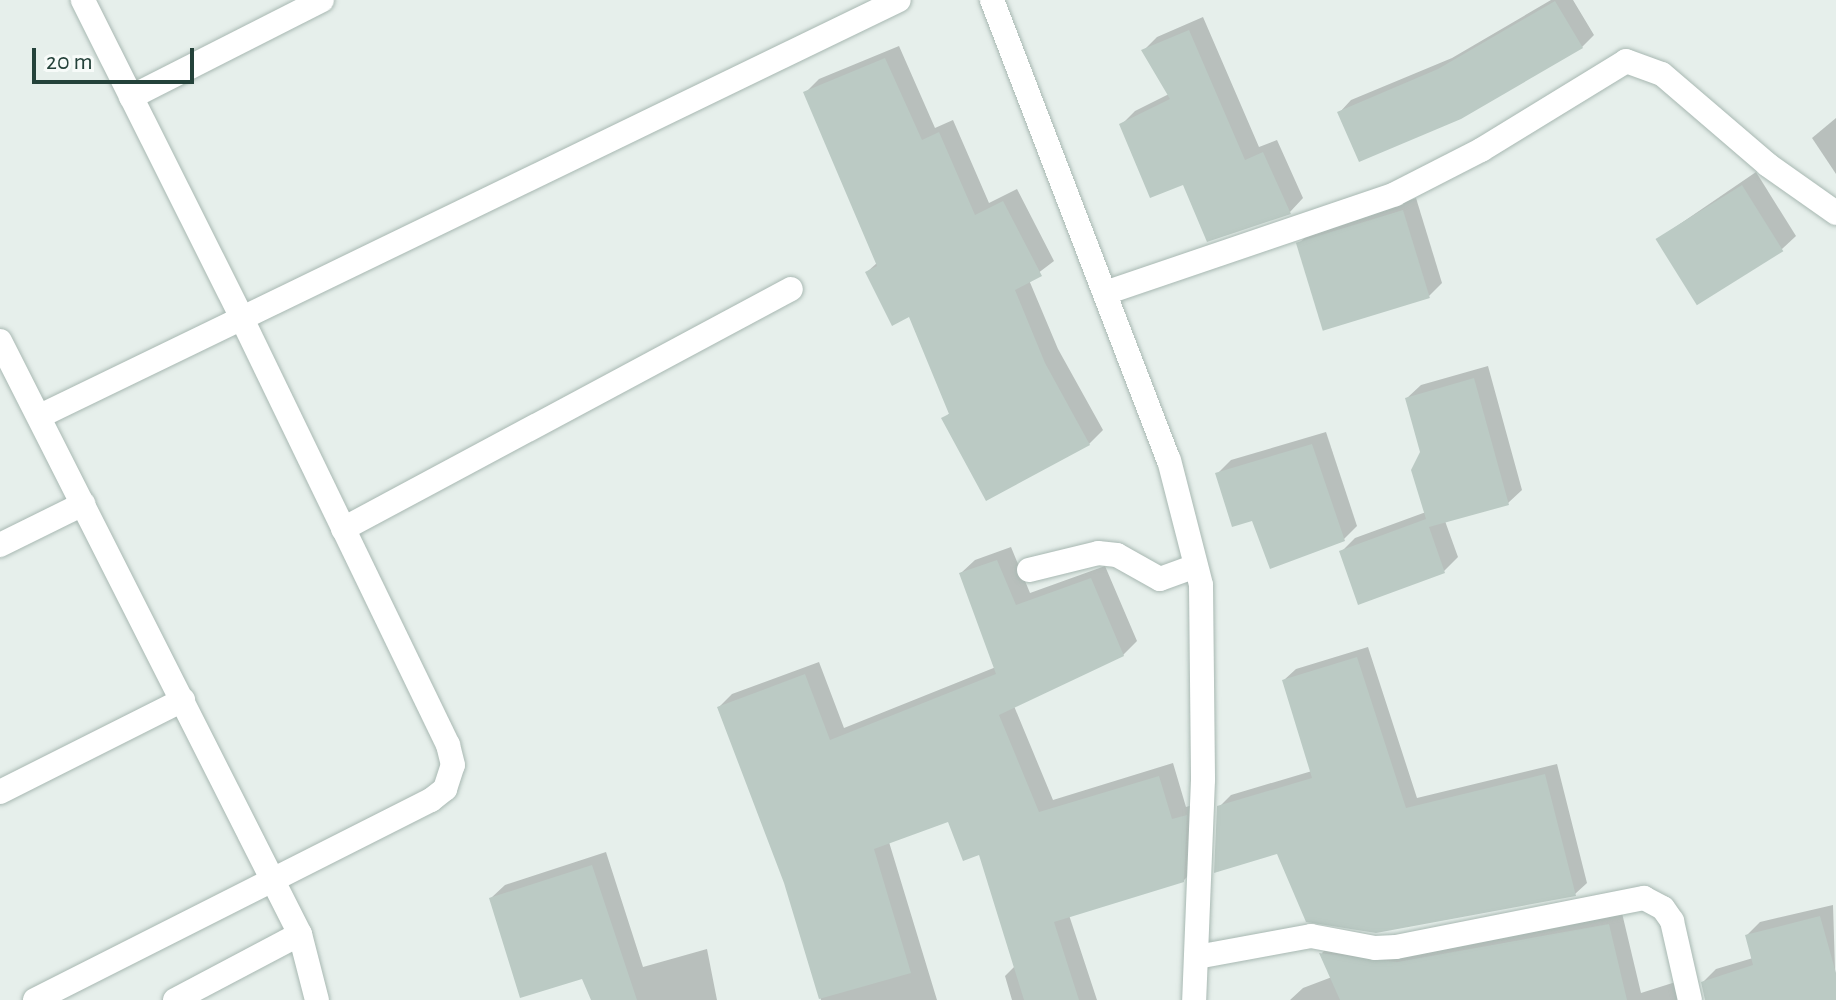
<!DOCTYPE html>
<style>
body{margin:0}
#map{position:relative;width:1836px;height:1000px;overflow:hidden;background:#e6efeb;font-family:"Alegreya Sans",sans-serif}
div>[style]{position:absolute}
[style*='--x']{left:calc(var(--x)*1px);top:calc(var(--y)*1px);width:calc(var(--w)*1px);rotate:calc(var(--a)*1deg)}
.shadow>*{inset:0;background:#0003}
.building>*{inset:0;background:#bbcac4;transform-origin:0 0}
.roads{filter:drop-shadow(0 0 2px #a8b8b2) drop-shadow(0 0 2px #a8b8b2)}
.street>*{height:24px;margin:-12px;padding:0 12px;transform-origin:12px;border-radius:12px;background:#fff}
.secondary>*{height:24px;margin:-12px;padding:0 12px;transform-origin:12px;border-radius:12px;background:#fff}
span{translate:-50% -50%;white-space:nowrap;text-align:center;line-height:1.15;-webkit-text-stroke:8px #f7fbf9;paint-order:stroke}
.scale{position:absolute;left:32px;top:48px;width:162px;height:36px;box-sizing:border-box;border:4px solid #24423a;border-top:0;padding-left:10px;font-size:24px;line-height:28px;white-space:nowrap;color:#24423a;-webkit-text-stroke:6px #f7fbf9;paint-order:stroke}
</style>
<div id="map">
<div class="shadow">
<i style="clip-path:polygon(1551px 0,1573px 0,1594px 35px,1582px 47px,1339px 113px,1351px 100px,1452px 58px)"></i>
<i style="clip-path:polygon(1203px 17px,1259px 147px,1277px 140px,1303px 198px,1290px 212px,1184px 182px,1121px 125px,1135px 111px,1169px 94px,1143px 51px,1157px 37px)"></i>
<i style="clip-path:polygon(899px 46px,935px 128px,953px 120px,989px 203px,1017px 189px,1054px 261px,1029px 280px,1058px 349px,1103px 430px,1089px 444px,944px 418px,951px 412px,910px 314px,867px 272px,878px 262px,805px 93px,819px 79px)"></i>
<i style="clip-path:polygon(1836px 118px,1836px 174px,1812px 138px)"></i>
<i style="clip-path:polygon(1756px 172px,1796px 236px,1782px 249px,1658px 239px)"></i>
<i style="clip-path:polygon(1416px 198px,1442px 283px,1429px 296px,1298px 244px,1312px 231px)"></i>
<i style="clip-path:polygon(1488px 366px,1522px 490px,1508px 503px,1445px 521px,1458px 557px,1444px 571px,1341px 552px,1355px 538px,1426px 512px,1422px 452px,1407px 398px,1421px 385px)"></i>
<i style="clip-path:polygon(1326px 432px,1357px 526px,1344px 539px,1253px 519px,1217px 474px,1231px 460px)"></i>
<i style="clip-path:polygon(1011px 547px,1030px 593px,1105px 566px,1137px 641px,1123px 655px,1014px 706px,1053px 800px,1173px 763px,1186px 807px,1199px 803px,1197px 867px,1183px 881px,1069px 915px,1097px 1000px,1012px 1000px,1005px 976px,1016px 965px,980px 852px,949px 819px,889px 842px,937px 1000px,821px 1000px,786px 882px,719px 707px,732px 694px,819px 662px,844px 728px,996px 667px,961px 573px,975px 560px)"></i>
<i style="clip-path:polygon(1368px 647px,1417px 798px,1557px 764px,1587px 883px,1575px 894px,1278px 852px,1219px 807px,1231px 795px,1312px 771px,1284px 680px,1296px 669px)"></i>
<i style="clip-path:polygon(606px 852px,643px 967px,707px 949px,717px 1000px,592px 1000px,583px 976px,491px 898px,505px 885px)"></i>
<i style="clip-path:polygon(1833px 905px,1836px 1000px,1706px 1000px,1703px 982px,1716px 969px,1753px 958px,1747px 935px,1760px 922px)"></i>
<i style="clip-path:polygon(1622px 913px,1641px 993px,1685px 979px,1700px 1000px,1290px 1000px,1303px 988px,1332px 977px,1322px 953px,1334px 941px,1411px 950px)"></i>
</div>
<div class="building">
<i style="clip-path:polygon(1555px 1px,1583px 48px,1461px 119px,1359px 162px,1337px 112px,1438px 69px)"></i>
<i style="clip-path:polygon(1189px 30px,1245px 160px,1263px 152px,1291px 214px,1207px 242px,1183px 185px,1150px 198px,1119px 124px,1170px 99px,1141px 50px)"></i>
<i style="clip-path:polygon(885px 58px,922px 140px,939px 132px,975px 215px,1003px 201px,1042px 276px,1015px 290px,1045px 363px,1090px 445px,986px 501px,941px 418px,949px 414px,909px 317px,892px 326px,865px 272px,877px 266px,803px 92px)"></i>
<i style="left:1742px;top:185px;width:78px;height:102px;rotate:58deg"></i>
<i style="left:1403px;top:210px;width:92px;height:112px;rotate:73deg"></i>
<i style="clip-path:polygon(1474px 378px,1509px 505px,1429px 527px,1445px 573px,1358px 605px,1339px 551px,1426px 519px,1411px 470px,1420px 452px,1405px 398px)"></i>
<i style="clip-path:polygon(1312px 444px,1345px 541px,1270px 569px,1252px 521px,1232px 527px,1215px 473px)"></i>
<i style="clip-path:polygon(997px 560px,1016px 605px,1091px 578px,1124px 656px,999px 715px,1039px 812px,1159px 776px,1172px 819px,1187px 815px,1184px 882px,1054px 922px,1079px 1000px,1024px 1000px,979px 855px,963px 861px,948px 822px,874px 849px,911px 973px,819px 999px,784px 883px,717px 707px,805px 674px,830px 740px,996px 674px,959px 573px)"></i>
<i style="clip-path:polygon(1357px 657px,1406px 808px,1545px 774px,1576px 896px,1376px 933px,1306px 922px,1277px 854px,1214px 873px,1217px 806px,1312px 778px,1282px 680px)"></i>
<i style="clip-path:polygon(592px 865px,637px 1000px,591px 1000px,582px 979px,520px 998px,489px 898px)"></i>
<i style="clip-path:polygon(1820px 916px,1836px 973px,1836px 1000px,1705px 1000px,1701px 982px,1753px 965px,1745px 935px)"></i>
<i style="clip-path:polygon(1609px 924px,1627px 1000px,1340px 1000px,1319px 953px,1397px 962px)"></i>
</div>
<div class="roads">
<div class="street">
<i style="--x:131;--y:97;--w:214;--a:-26.9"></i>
<i style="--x:1105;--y:293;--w:306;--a:-18.8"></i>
<i style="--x:1395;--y:194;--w:97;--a:-27.1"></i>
<i style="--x:1481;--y:150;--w:170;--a:-31.5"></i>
<i style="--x:1626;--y:61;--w:38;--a:20"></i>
<i style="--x:1662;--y:74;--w:140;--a:40.6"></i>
<i style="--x:1768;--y:165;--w:83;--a:35.2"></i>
<i style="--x:0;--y:341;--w:665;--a:63.17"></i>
<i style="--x:300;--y:934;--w:68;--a:75.6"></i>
<i style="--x:40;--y:416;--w:954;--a:-25.84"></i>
<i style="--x:343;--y:529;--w:508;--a:-28.18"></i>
<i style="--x:0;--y:545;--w:93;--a:-26.3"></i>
<i style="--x:1029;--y:570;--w:71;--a:-13.8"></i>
<i style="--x:1098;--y:553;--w:19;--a:6"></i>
<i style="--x:1117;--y:555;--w:49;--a:29.2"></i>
<i style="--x:1160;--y:579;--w:38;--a:-20"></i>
<i style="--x:0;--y:792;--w:205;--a:-26.7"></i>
<i style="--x:1197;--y:957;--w:116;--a:-10.4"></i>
<i style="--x:1311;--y:936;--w:65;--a:10.6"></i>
<i style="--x:1375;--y:948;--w:21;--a:-3"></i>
<i style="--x:1396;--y:947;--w:253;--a:-11.2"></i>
<i style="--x:1644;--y:898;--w:21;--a:28"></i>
<i style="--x:1663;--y:908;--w:16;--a:55"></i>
<i style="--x:1672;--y:921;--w:81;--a:77.2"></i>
<i style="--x:35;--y:1000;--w:444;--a:-26.8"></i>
<i style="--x:431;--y:800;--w:18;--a:-38"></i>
<i style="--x:445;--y:789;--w:25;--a:-72"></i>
<i style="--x:453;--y:765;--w:21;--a:-104"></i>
<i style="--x:448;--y:745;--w:472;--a:-115.8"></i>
<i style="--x:243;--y:320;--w:358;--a:-116.6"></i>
<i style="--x:175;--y:1000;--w:141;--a:-27.8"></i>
</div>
<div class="secondary">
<i style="--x:992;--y:0;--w:493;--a:69"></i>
<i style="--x:1169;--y:460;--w:129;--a:75.6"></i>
<i style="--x:1201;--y:585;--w:195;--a:89.4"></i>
<i style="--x:1203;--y:780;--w:220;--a:92.3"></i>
</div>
</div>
<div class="scale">20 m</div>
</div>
